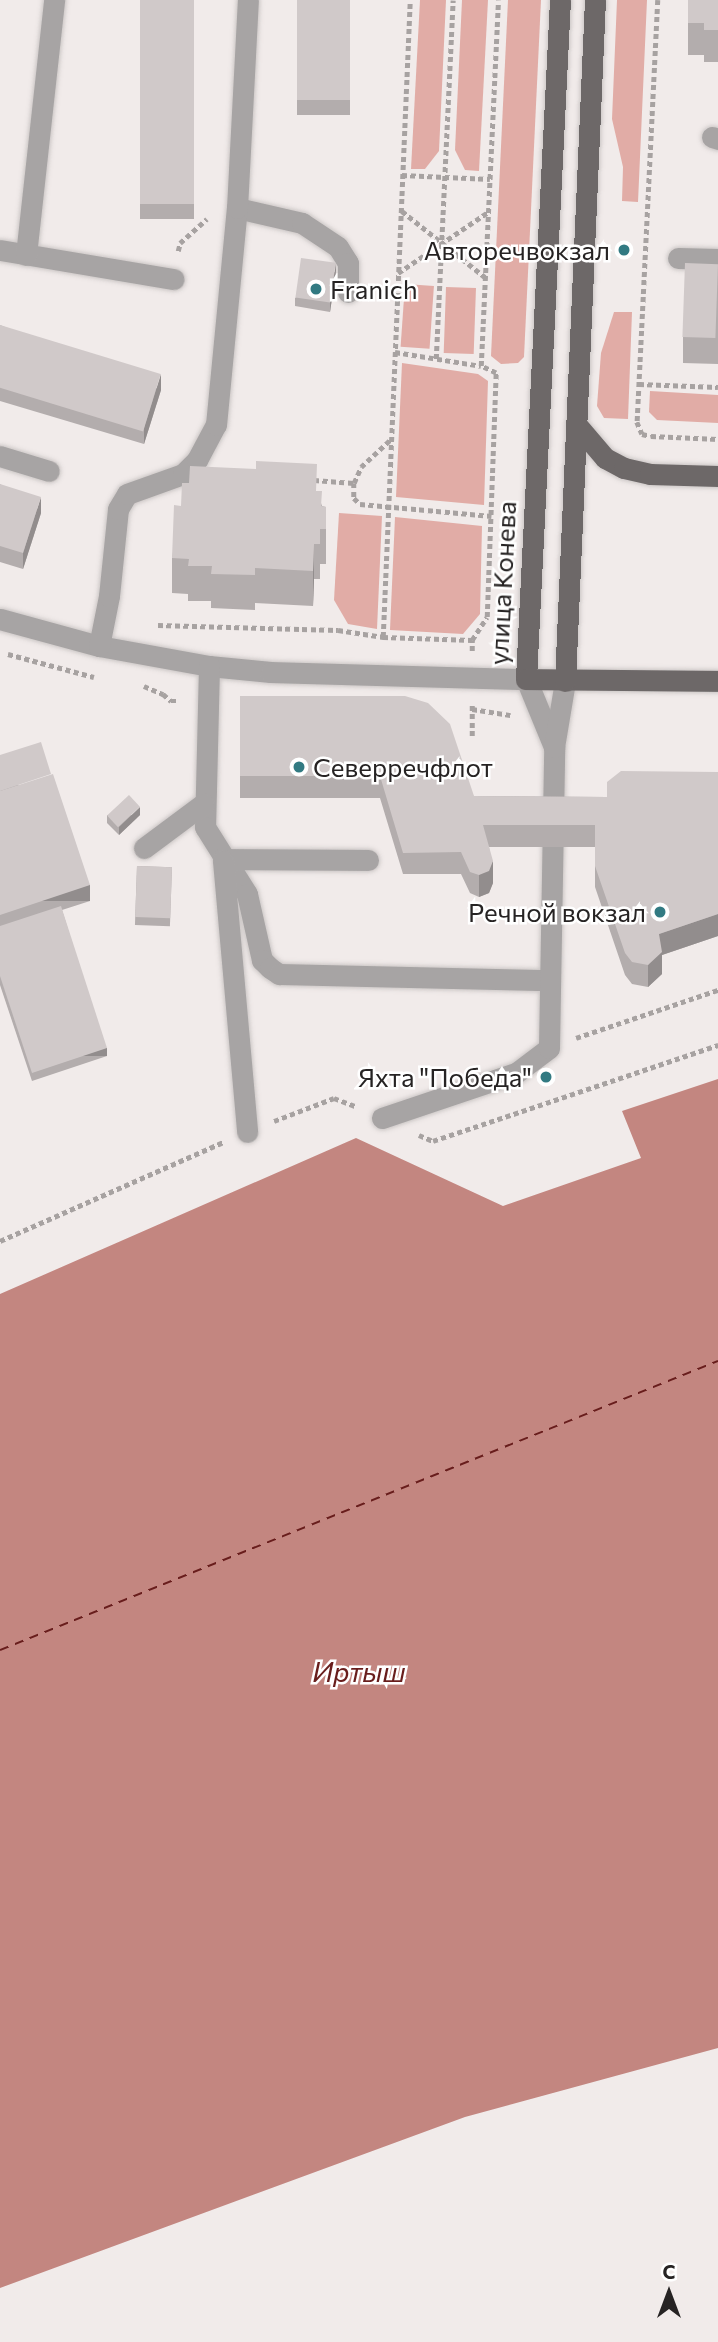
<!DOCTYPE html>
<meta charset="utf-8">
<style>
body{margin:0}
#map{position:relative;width:718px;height:2342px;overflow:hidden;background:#f1ebea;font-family:Commissioner,sans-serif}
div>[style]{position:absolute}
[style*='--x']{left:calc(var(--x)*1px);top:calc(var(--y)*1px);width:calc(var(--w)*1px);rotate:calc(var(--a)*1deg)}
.green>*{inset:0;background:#e1aca6;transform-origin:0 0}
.water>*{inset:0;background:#c38680}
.ferry>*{height:2px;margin-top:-1px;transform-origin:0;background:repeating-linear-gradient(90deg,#681d1c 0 9px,transparent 0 16px)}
.path>*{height:4.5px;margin-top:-2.25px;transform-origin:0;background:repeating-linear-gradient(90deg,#a7a2a1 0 5px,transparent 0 8.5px)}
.roads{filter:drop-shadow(0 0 2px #ccc7c6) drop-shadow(0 0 2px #ccc7c6)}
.minor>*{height:21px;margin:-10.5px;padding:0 10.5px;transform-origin:10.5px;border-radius:10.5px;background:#a7a4a4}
.major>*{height:21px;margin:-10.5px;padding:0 10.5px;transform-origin:10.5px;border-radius:10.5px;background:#6d6868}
.wall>*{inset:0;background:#b3adad;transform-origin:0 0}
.shaded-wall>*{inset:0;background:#928d8d;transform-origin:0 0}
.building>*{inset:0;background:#d0c9c9;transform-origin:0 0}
.dots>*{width:19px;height:19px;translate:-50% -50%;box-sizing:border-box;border:4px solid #fff;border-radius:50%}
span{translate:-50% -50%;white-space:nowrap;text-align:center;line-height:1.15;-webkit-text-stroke:5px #fff;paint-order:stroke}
.poi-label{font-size:26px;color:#262323}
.right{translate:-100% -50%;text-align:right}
.left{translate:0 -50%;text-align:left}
.street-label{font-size:26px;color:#262323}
.water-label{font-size:28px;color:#681d1c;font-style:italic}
.north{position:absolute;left:634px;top:2258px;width:70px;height:70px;-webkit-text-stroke:5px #fff;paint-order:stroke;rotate:0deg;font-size:19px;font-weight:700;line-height:28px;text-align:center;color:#262323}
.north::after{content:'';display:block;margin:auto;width:24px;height:32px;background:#262323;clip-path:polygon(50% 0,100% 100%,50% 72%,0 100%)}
</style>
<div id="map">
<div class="green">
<i style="clip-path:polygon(420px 0,446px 0,439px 151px,425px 169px,411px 169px)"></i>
<i style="clip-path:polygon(462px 0,488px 0,479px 171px,465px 170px,455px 150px)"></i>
<i style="clip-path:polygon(508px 0,541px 0,524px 357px,518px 363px,501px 364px,491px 356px)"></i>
<i style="clip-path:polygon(617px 0,647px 0,638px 202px,622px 201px,623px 167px,612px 119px)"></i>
<i style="left:405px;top:284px;width:29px;height:63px;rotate:4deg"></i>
<i style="left:446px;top:287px;width:30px;height:66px;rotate:2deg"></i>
<i style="clip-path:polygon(614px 312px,632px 312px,628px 419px,604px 418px,597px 406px,601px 353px)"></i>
<i style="clip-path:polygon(402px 363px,478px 374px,488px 381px,484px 505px,396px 497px)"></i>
<i style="clip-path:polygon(650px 391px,718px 395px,718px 423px,657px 420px,649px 412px)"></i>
<i style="clip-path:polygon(339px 513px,382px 516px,377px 629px,348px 624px,334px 600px)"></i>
<i style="clip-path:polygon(395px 517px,482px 526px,480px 614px,463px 634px,390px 630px)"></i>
</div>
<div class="water">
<i style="clip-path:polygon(718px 1079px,718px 2048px,465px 2117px,0 2288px,0 1294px,356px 1138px,503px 1206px,641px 1158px,622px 1111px)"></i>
</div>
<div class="ferry">
<i style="--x:0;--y:1650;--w:774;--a:-21.93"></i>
</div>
<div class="path">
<i style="--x:658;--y:0;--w:423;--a:92.8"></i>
<i style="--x:637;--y:422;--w:13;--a:67"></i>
<i style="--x:642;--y:434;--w:9;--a:13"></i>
<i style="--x:651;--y:436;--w:67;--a:2.6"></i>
<i style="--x:402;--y:175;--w:88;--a:2.6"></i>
<i style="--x:402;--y:211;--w:106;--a:38.5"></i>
<i style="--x:178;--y:251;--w:8;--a:-76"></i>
<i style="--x:180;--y:243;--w:36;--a:-42"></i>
<i style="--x:398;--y:273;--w:109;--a:-34.1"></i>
<i style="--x:395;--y:352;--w:87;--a:9.2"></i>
<i style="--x:436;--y:359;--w:359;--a:-87.3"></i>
<i style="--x:639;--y:384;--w:79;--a:2.2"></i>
<i style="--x:314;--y:480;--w:40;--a:4.3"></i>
<i style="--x:354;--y:483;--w:15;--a:90"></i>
<i style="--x:354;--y:498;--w:8;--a:45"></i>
<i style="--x:360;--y:504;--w:132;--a:5.2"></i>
<i style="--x:354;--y:483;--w:17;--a:-66"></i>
<i style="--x:361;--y:467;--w:41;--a:-43"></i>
<i style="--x:158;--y:625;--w:180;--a:1.6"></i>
<i style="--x:338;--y:630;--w:46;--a:8.8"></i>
<i style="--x:383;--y:637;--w:89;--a:1.9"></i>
<i style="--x:383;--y:637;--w:638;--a:-87.57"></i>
<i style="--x:472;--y:651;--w:11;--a:-90"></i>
<i style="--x:472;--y:640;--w:27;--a:-57"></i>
<i style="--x:487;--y:617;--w:244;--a:-87.9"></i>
<i style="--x:496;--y:373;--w:17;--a:-155"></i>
<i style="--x:481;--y:366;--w:366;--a:-87.3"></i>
<i style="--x:8;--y:654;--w:89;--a:15"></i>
<i style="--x:144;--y:686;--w:21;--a:23"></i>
<i style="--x:163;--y:694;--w:11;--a:41"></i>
<i style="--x:171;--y:701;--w:8;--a:0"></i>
<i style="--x:472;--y:709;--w:39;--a:9"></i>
<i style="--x:472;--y:736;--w:31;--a:-90"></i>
<i style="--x:576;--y:1038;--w:150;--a:-18.7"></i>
<i style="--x:274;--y:1121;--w:64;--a:-21"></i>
<i style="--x:334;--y:1098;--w:25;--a:21"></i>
<i style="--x:419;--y:1135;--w:15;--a:23"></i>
<i style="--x:433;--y:1141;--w:301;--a:-18.6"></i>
<i style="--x:0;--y:1241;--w:244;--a:-23.9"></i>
</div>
<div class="roads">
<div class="minor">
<i style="--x:712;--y:137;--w:6;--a:18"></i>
<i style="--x:237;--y:208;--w:67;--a:13"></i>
<i style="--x:302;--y:223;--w:43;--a:33.7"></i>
<i style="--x:338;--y:247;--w:19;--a:58"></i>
<i style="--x:348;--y:263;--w:29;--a:90"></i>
<i style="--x:0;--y:250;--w:176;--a:9.5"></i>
<i style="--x:26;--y:255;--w:257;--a:-83.7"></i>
<i style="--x:678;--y:258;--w:40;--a:1.4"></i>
<i style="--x:0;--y:456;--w:51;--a:17"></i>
<i style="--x:0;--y:619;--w:103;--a:15.3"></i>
<i style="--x:99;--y:646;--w:112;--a:10.3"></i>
<i style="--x:209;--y:666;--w:62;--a:5.5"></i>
<i style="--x:271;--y:672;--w:255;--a:1.6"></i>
<i style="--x:526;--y:679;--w:74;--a:67.6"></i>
<i style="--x:99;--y:646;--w:51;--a:-78.7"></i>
<i style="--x:109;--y:596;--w:87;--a:-84.1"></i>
<i style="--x:118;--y:509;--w:17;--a:-59"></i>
<i style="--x:127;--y:494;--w:59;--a:-19.7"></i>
<i style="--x:183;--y:474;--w:20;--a:-45"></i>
<i style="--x:197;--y:460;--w:40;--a:-62"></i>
<i style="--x:216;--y:425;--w:218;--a:-84.5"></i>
<i style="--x:237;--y:208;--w:208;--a:-87"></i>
<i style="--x:209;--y:666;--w:161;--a:91.4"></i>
<i style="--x:205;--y:827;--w:79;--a:57.9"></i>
<i style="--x:247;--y:894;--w:68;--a:77.2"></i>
<i style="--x:262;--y:960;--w:11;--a:45"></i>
<i style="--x:270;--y:968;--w:11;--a:34"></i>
<i style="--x:279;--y:974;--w:271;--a:1.3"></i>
<i style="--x:144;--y:848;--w:74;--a:-36.7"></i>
<i style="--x:223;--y:859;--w:145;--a:0.4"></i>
<i style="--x:223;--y:861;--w:272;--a:84.9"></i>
<i style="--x:382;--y:1118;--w:141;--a:-18.6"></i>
<i style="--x:516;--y:1073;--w:41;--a:-37.1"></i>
<i style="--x:549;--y:1048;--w:301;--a:-89"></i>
<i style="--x:554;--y:747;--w:67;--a:-80.5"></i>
</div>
<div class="major">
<i style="--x:560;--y:0;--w:680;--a:92.87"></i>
<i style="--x:526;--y:679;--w:192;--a:0.6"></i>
<i style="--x:576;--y:424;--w:45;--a:49.5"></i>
<i style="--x:605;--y:458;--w:21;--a:28"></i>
<i style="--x:624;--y:468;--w:27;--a:13"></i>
<i style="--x:650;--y:474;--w:68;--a:1.7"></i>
<i style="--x:565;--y:681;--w:682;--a:-87.48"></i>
</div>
</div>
<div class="wall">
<i style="left:140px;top:0;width:54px;height:219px"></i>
<i style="left:297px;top:0;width:53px;height:115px"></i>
<i style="clip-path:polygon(688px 0,718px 0,718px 62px,704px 62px,704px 55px,688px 55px)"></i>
<i style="clip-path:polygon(718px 264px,718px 364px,683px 363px,683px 337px)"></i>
<i style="clip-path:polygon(336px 271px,330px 312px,295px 306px,295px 298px)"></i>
<i style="clip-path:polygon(0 325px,161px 390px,144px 444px,0 401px)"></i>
<i style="clip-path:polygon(0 484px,41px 513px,23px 569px,0 562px)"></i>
<i style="clip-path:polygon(317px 491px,322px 506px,326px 507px,326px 564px,320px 564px,320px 579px,314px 579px,313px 606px,255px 603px,255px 610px,211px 608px,211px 601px,188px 601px,188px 594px,172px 593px,172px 558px,181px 506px)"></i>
<i style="clip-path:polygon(240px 696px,474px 796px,607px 797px,718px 772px,718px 936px,662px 955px,662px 974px,648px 987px,632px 984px,625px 975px,595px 887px,595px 847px,489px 847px,493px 883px,489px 893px,479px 897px,470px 893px,461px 874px,403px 874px,380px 798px,240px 798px)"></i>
<i style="clip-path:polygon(0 755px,90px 901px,62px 910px,107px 1056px,32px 1081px,0 985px)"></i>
<i style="clip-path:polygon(107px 815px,140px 815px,119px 835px,107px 823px)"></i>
<i style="left:137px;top:866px;width:35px;height:59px;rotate:2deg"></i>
</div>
<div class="shaded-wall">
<i style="clip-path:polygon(336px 263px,336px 271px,330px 312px,330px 303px)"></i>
<i style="clip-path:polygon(161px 374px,161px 390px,144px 444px,144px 428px)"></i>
<i style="clip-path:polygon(41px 497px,41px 513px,23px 569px,23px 553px)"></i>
<i style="clip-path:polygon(314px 544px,314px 579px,313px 606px,313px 571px)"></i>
<i style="clip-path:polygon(140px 807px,140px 815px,119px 835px,119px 827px)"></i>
<i style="clip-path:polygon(493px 861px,493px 883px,489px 893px,479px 897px,479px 875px)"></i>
<i style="left:90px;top:885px;width:16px;height:95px;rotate:90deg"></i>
<i style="clip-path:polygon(718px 914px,718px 936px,662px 955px,662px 974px,648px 987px,648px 965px,659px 934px)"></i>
<i style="left:107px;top:1048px;width:8px;height:79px;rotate:90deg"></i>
</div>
<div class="building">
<i style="left:140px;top:0;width:54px;height:204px"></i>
<i style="left:297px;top:0;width:53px;height:100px"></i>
<i style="clip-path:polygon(688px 0,718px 0,718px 30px,704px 30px,704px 23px,688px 23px)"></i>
<i style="left:301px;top:258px;width:35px;height:40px;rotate:8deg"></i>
<i style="left:685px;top:263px;width:33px;height:74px;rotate:2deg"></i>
<i style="left:0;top:325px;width:168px;height:60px;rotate:17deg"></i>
<i style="clip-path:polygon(256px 461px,317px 464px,316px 491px,322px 491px,321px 506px,326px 507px,326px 529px,320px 529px,320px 544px,314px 544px,313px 571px,255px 568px,255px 575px,211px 574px,212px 566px,188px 566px,189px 559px,172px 558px,174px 505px,181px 506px,182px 483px,189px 483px,190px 466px,256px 469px)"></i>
<i style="clip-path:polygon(0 484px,41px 497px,23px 553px,0 546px)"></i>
<i style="clip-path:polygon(240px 696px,405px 696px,428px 703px,450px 724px,474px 796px,607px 797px,607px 782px,621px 771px,718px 772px,718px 914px,659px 934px,662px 952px,648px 965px,632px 962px,625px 953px,595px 866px,595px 825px,483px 825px,493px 861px,489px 871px,479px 875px,470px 872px,461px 852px,403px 853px,380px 776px,240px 776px)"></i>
<i style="clip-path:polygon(41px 742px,51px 774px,0 791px,0 755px)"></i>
<i style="clip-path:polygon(53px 774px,90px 885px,0 915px,0 791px)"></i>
<i style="left:129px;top:795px;width:16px;height:30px;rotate:47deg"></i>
<i style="left:137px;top:866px;width:35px;height:51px;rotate:2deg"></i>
<i style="clip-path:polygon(61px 906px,107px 1048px,32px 1073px,0 976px,0 926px)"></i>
</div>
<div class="dots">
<i style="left:624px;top:250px;background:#327a82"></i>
<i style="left:316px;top:289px;background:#327a82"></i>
<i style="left:299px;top:767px;background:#327a82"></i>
<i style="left:660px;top:912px;background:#327a82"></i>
<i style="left:546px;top:1077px;background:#327a82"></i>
</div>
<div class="poi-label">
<span class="right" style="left:610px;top:250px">Авторечвокзал</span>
<span class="left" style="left:330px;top:289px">Franich</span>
<span class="left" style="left:313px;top:767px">Северречфлот</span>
<span class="right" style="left:646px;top:912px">Речной вокзал</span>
<span class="right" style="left:532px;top:1077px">Яхта "Победа"</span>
</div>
<div class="street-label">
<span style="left:502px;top:583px;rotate:-87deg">улица Конева</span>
</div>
<div class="water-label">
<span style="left:359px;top:1671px">Иртыш</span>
</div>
<div class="north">С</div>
</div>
